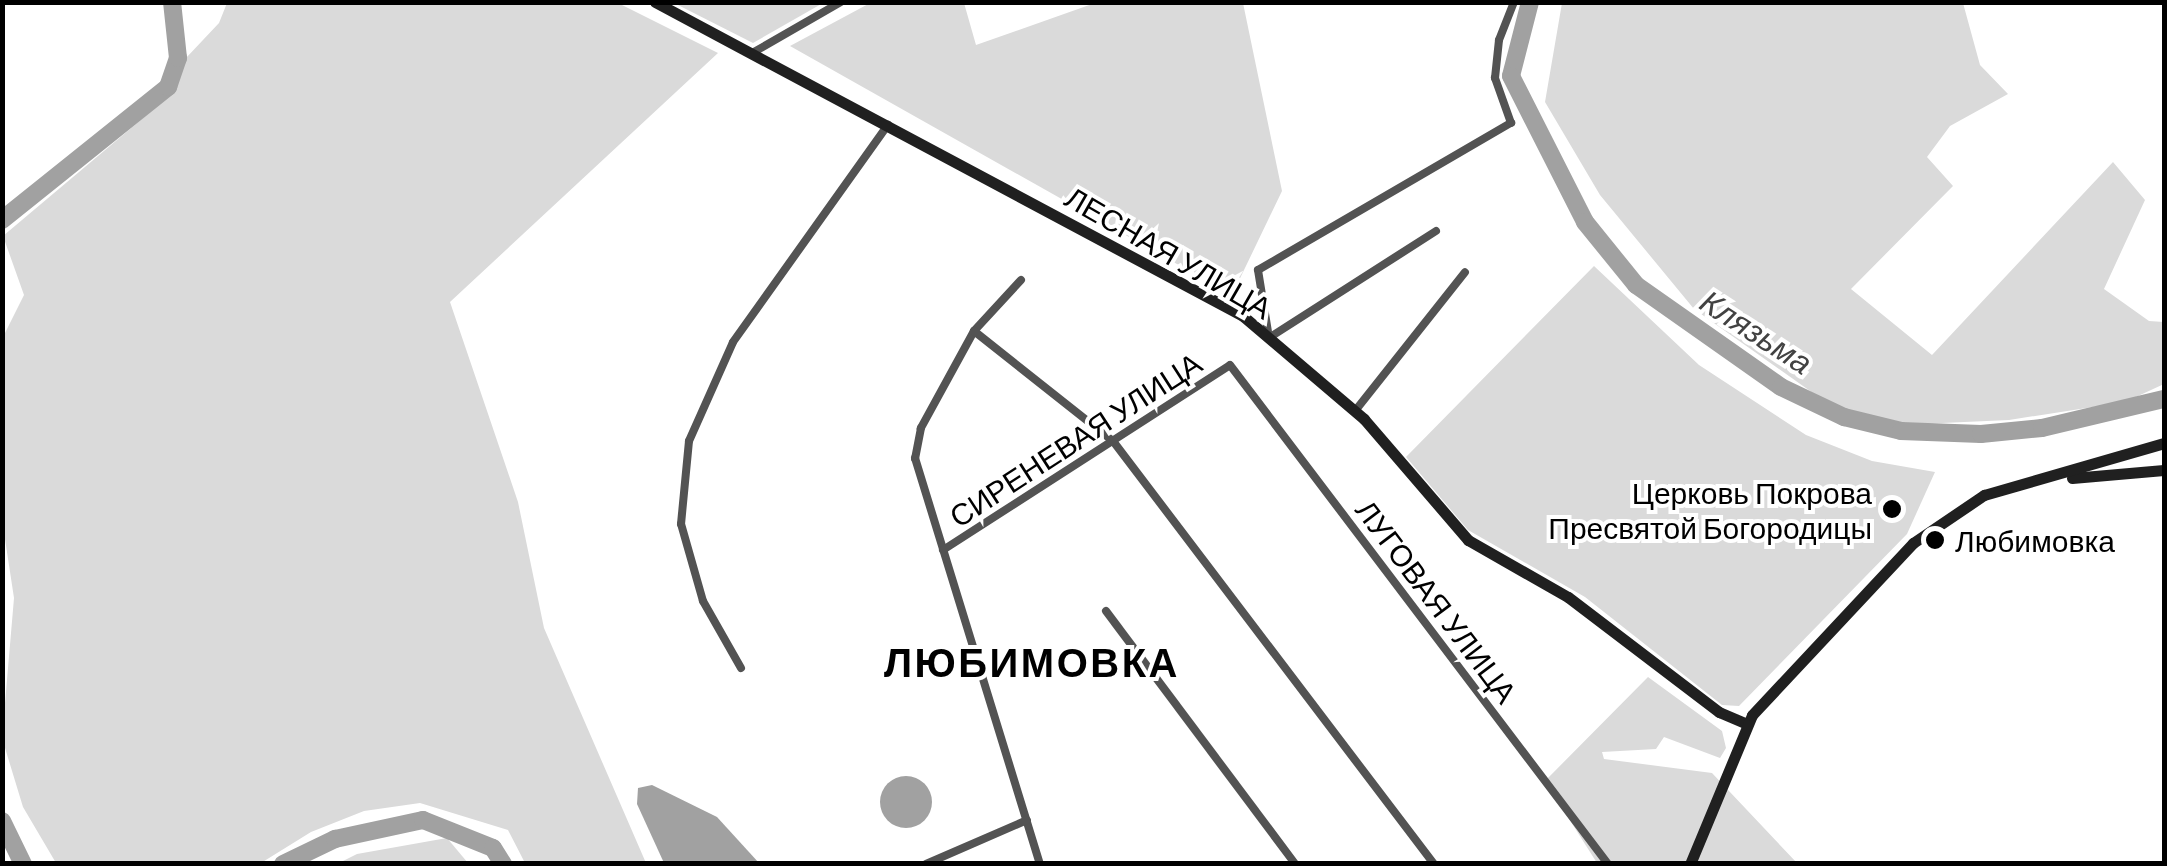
<!DOCTYPE html>
<meta charset="utf-8">
<style>
body{margin:0}
#map{position:relative;width:2167px;height:866px;overflow:hidden;background:#fff;font-family:Barlow,sans-serif}
div>[style]{position:absolute}
[style*='--x']{left:calc(var(--x)*1px);top:calc(var(--y)*1px);width:calc(var(--w)*1px);rotate:calc(var(--a)*1deg)}
.green>*{inset:0;background:#dadada}
.water>*{inset:0;background:#a1a1a1}
.round{border-radius:50%}
.river>*{height:18px;margin:-9px;padding:0 9px;transform-origin:9px;border-radius:9px;background:#a1a1a1}
.street>*{height:8px;margin:-4px;padding:0 4px;transform-origin:4px;border-radius:4px;background:#535353}
.secondary>*{height:11px;margin:-5.5px;padding:0 5.5px;transform-origin:5.5px;border-radius:5.5px;background:#202020}
.dots>*{width:28px;height:28px;translate:-50% -50%;box-sizing:border-box;border:5px solid #fff;border-radius:50%}
span{translate:-50% -50%;white-space:nowrap;text-align:center;line-height:1.15;-webkit-text-stroke:8px #fff;paint-order:stroke}
.street-label{font-size:30px;color:#000}
.poi-label{font-size:30px;color:#000}
.right{translate:-100% -50%;text-align:right}
.left{translate:0 -50%;text-align:left}
.water-label{font-size:32px;color:#424242;font-style:italic}
.district-label{font-size:40px;color:#000;font-weight:700;letter-spacing:2.5px}
.frame{position:absolute;inset:0;border:5px solid #000;pointer-events:none}
</style>
<div id="map">
<div class="green">
<i style="clip-path:polygon(872px 2px,964px 3px,976px 45px,1095px 3px,1243px 3px,1282px 191px,1232px 295px,790px 46px)"></i>
<i style="clip-path:polygon(227px 3px,618px 3px,718px 53px,450px 302px,518px 502px,544px 628px,646px 863px,525px 863px,508px 830px,420px 803px,364px 811px,311px 832px,261px 863px,56px 863px,23px 807px,2px 738px,14px 598px,3px 526px,2px 339px,24px 295px,3px 236px,174px 92px,186px 58px,219px 23px)"></i>
<i style="clip-path:polygon(674px 3px,823px 3px,753px 43px)"></i>
<i style="clip-path:polygon(1562px 3px,1963px 3px,1980px 65px,2008px 94px,1950px 126px,1927px 157px,1953px 186px,1851px 289px,1932px 355px,2113px 162px,2145px 200px,2104px 289px,2149px 321px,2164px 322px,2164px 384px,2125px 402px,2009px 420px,1898px 425px,1827px 403px,1694px 309px,1600px 195px,1545px 102px)"></i>
<i style="clip-path:polygon(1594px 266px,1699px 365px,1806px 435px,1872px 461px,1935px 472px,1907px 534px,1739px 706px,1722px 705px,1585px 597px,1468px 530px,1406px 457px)"></i>
<i style="clip-path:polygon(1648px 677px,1722px 731px,1726px 748px,1720px 758px,1664px 737px,1656px 749px,1602px 752px,1604px 759px,1712px 773px,1797px 863px,1597px 863px,1545px 781px)"></i>
<i style="clip-path:polygon(447px 838px,468px 863px,339px 863px,357px 854px)"></i>
</div>
<div class="water">
<i class="round" style="left:880px;top:776px;width:52px;height:52px"></i>
<i style="clip-path:polygon(652px 785px,717px 817px,759px 863px,664px 863px,637px 804px,638px 788px)"></i>
</div>
<div class="river">
<i style="--x:1530;--y:2;--w:76;--a:104.4"></i>
<i style="--x:1511;--y:76;--w:164;--a:63.1"></i>
<i style="--x:1585;--y:222;--w:81;--a:51"></i>
<i style="--x:1636;--y:285;--w:177;--a:35.1"></i>
<i style="--x:1781;--y:387;--w:70;--a:25.5"></i>
<i style="--x:1844;--y:417;--w:59;--a:13.8"></i>
<i style="--x:1901;--y:431;--w:80;--a:2.1"></i>
<i style="--x:1981;--y:434;--w:61;--a:-5.6"></i>
<i style="--x:2042;--y:428;--w:125;--a:-13.4"></i>
<i style="--x:2;--y:220;--w:213;--a:-38.7"></i>
<i style="--x:168;--y:87;--w:31;--a:-71"></i>
<i style="--x:178;--y:58;--w:56;--a:-96.1"></i>
<i style="--x:2;--y:821;--w:48;--a:64"></i>
<i style="--x:283;--y:864;--w:58;--a:-25.7"></i>
<i style="--x:335;--y:839;--w:90;--a:-12.2"></i>
<i style="--x:423;--y:820;--w:75;--a:21.8"></i>
<i style="--x:493;--y:848;--w:19;--a:58"></i>
</div>
<div class="street">
<i style="--x:754;--y:52;--w:100;--a:-29.9"></i>
<i style="--x:1436;--y:231;--w:198;--a:147.4"></i>
<i style="--x:1269;--y:338;--w:69;--a:-99.2"></i>
<i style="--x:1258;--y:270;--w:293;--a:-30.2"></i>
<i style="--x:1511;--y:123;--w:48;--a:-109.6"></i>
<i style="--x:1495;--y:78;--w:38;--a:-84"></i>
<i style="--x:1499;--y:40;--w:41;--a:-68.5"></i>
<i style="--x:1021;--y:280;--w:69;--a:132.7"></i>
<i style="--x:974;--y:331;--w:111;--a:118.7"></i>
<i style="--x:921;--y:428;--w:31;--a:101"></i>
<i style="--x:915;--y:458;--w:425;--a:72.9"></i>
<i style="--x:974;--y:331;--w:177;--a:38.4"></i>
<i style="--x:1113;--y:441;--w:531;--a:52.81"></i>
<i style="--x:1355;--y:411;--w:177;--a:-51.6"></i>
<i style="--x:943;--y:550;--w:341;--a:-32.8"></i>
<i style="--x:1230;--y:365;--w:626;--a:52.86"></i>
<i style="--x:1106;--y:611;--w:316;--a:53.2"></i>
<i style="--x:741;--y:668;--w:77;--a:-119.6"></i>
<i style="--x:703;--y:601;--w:80;--a:-105.9"></i>
<i style="--x:681;--y:524;--w:83;--a:-84.5"></i>
<i style="--x:689;--y:441;--w:108;--a:-66"></i>
<i style="--x:733;--y:342;--w:267;--a:-54.5"></i>
<i style="--x:926;--y:864;--w:110;--a:-23.5"></i>
</div>
<div class="secondary">
<i style="--x:655;--y:2;--w:667;--a:28.1"></i>
<i style="--x:1243;--y:316;--w:159;--a:40.4"></i>
<i style="--x:1364;--y:419;--w:160;--a:49.3"></i>
<i style="--x:1468;--y:540;--w:115;--a:29.7"></i>
<i style="--x:1568;--y:597;--w:190;--a:37.3"></i>
<i style="--x:1719;--y:712;--w:30;--a:23"></i>
<i style="--x:2072;--y:478;--w:92;--a:-5"></i>
<i style="--x:1690;--y:864;--w:161;--a:-67.4"></i>
<i style="--x:1752;--y:715;--w:236;--a:-46.9"></i>
<i style="--x:1913;--y:543;--w:86;--a:-34.1"></i>
<i style="--x:1984;--y:495;--w:187;--a:-16.1"></i>
</div>
<div class="dots">
<i style="left:1892px;top:509px;background:#000"></i>
<i style="left:1935px;top:540px;background:#000"></i>
</div>
<div class="street-label">
<span style="left:1169px;top:252px;rotate:30deg">ЛЕСНАЯ УЛИЦА</span>
<span style="left:1075px;top:439px;rotate:-33deg">СИРЕНЕВАЯ УЛИЦА</span>
<span style="left:1437px;top:601px;rotate:53deg">ЛУГОВАЯ УЛИЦА</span>
</div>
<div class="poi-label">
<span class="right" style="left:1872px;top:509px">Церковь Покрова<br>Пресвятой Богородицы</span>
<span class="left" style="left:1955px;top:540px">Любимовка</span>
</div>
<div class="water-label">
<span style="left:1757px;top:331px;rotate:33deg">Клязьма</span>
</div>
<div class="district-label">
<span style="left:1032px;top:661px">ЛЮБИМОВКА</span>
</div>
<div class="frame"></div>
</div>
